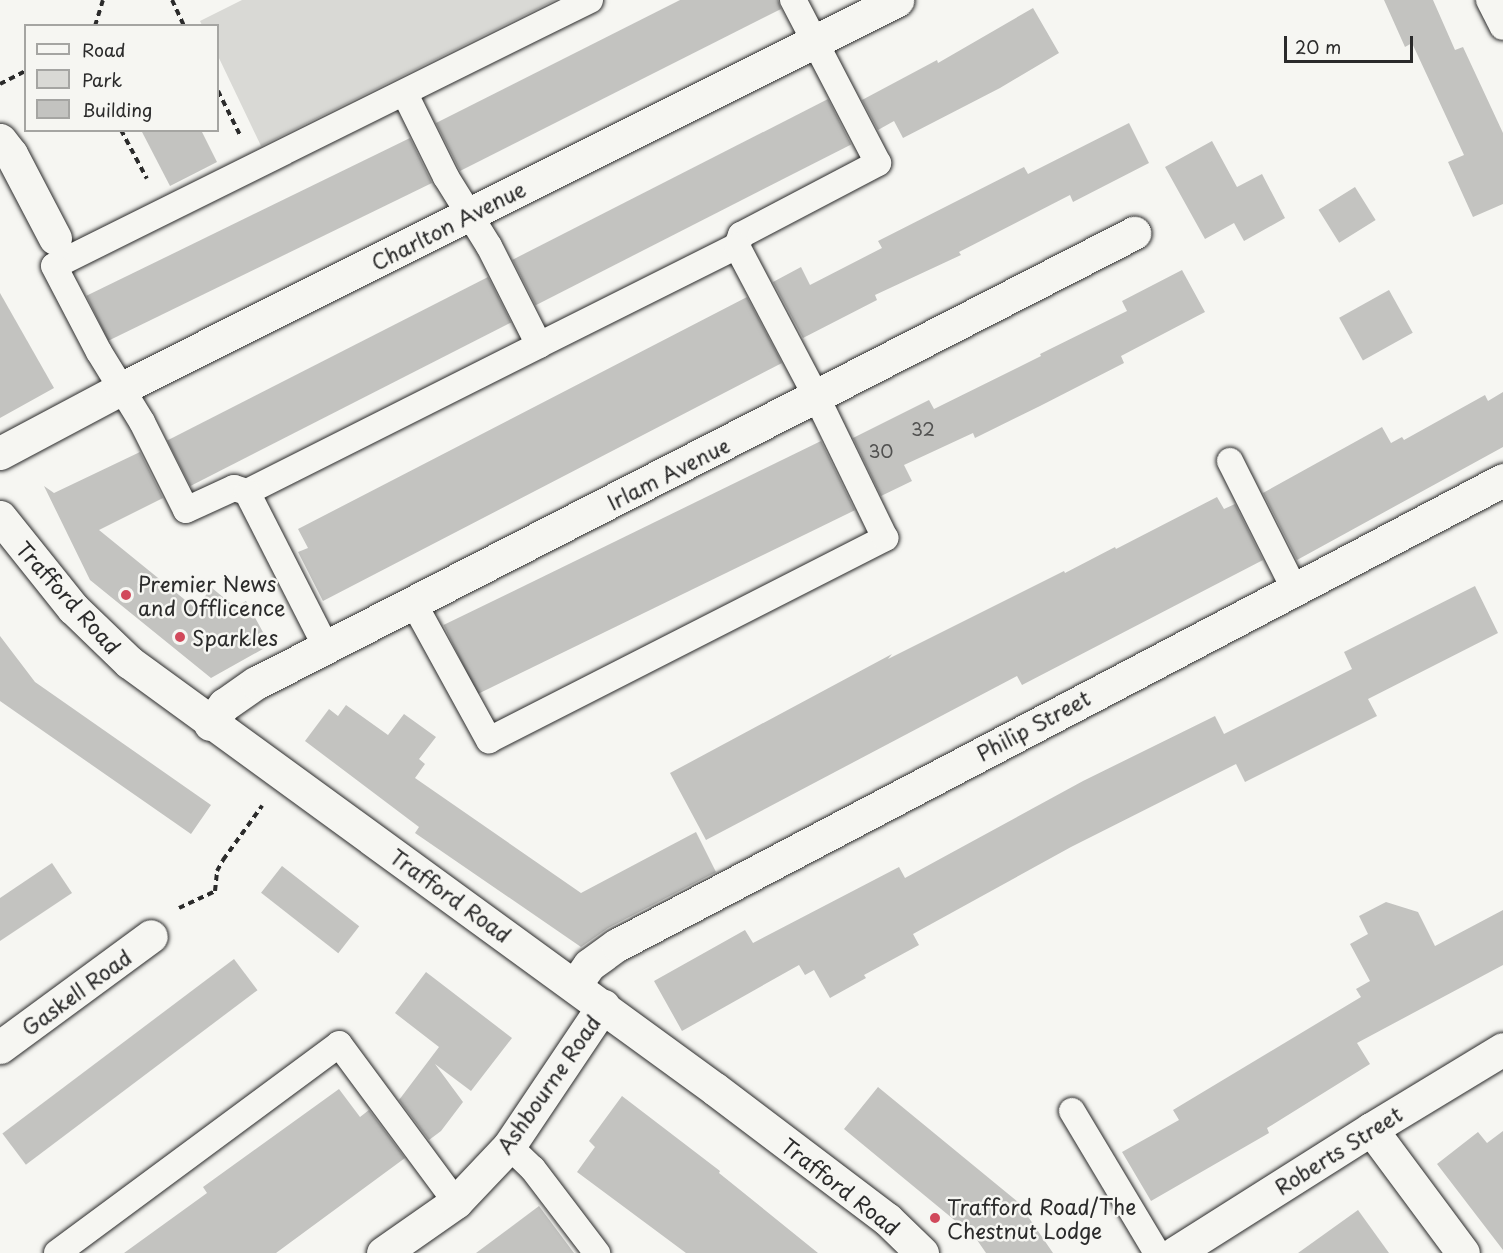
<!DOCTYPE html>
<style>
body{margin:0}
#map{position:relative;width:1503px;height:1253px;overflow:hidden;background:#f6f6f2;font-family:"Playpen Sans",sans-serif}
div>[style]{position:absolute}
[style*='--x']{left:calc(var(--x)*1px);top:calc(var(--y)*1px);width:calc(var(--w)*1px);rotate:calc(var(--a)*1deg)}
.green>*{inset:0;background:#d9d9d5}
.building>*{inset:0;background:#c3c3c0;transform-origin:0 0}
.path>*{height:4px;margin-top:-2px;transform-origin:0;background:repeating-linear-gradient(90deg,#2b2b2b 0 6px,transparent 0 10.5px)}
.roads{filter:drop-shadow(0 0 2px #2b2b2b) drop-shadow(0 0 2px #2b2b2b)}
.service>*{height:26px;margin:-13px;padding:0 13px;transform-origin:13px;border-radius:13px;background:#f6f6f2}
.minor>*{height:33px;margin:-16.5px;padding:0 16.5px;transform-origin:16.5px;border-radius:16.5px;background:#f6f6f2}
.dots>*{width:16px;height:16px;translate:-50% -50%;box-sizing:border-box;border:3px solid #f6f6f2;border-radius:50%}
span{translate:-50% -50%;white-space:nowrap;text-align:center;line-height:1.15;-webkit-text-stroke:5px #f6f6f2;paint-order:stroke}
.number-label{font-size:18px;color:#515150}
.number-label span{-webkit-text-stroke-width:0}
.street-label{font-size:21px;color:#2b2b2b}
.poi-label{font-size:21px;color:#2b2b2b}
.left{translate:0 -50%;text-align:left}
.legend{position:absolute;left:24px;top:24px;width:195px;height:108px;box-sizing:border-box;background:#f6f6f2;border:2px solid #a5a5a2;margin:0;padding:8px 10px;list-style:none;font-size:18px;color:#2b2b2b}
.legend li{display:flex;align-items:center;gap:12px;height:30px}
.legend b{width:30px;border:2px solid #a5a5a2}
.scale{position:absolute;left:1284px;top:36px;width:129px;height:27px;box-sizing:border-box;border:3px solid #2b2b2b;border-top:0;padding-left:8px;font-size:18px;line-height:21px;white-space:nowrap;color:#2b2b2b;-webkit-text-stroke:4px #f6f6f2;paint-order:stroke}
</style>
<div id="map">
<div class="green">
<i style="clip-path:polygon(242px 0,555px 0,261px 146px,218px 56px,218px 26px,202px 25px,200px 21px)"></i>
</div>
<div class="building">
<i style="clip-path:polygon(680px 0,778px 0,781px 9px,460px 171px,436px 123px)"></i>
<i style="clip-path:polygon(1384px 0,1433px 0,1455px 50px,1463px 47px,1503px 133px,1503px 204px,1473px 217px,1448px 162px,1464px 155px,1412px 43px,1405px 47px)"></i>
<i style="clip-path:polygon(1033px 8px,1059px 53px,1000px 88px,903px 138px,894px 121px,878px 130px,862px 100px,937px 60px,938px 63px)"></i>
<i style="left:828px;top:99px;width:51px;height:354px;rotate:63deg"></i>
<i style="clip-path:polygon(1129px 123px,1149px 163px,1073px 202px,1070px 195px,959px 252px,961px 255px,875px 295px,877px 300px,803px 338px,773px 282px,801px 267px,810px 285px,882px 248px,878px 241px,1024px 167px,1028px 174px)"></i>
<i style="clip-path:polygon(141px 130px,201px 130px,217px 162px,170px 186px)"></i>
<i style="left:410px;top:138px;width:50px;height:360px;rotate:64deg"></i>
<i style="clip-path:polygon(1212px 141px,1237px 187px,1262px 174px,1285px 218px,1244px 241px,1234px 223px,1205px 239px,1165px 167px)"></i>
<i style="left:1355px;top:187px;width:39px;height:43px;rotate:58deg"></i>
<i style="clip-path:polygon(1182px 270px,1205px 312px,1121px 356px,1124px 363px,1040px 406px,975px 438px,973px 433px,904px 465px,912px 481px,881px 496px,853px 438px,929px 400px,934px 409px,1041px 356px,1040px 354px,1127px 311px,1122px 301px)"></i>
<i style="left:488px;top:277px;width:51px;height:360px;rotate:63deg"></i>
<i style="left:1389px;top:290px;width:49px;height:57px;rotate:61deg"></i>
<i style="clip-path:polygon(0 293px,54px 388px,0 418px)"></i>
<i style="clip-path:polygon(747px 297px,782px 363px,323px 601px,298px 552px,308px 548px,298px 529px)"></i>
<i style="clip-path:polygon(1503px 392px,1503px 447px,1297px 560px,1263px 493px,1382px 427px,1391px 443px,1402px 437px,1404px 440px,1485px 395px,1488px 401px)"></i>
<i style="left:821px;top:441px;width:77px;height:420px;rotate:64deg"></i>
<i style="clip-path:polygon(140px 452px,163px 498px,99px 530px,195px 608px,212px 588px,235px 607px,246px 601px,270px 645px,211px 678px,90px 580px,44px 486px,54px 493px)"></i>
<i style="clip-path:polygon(1217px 497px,1224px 509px,1235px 504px,1263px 560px,1022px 685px,1017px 676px,706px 840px,670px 773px,892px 654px,888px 659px,1064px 571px,1065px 573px,1115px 547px,1116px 549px)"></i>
<i style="clip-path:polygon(1475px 586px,1498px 633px,1368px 699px,1377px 716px,1245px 782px,1236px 764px,1071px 847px,913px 934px,919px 945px,864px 975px,866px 978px,830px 998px,814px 970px,805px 975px,799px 965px,682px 1031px,654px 981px,745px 930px,753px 943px,899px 867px,905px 878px,1083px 781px,1215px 716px,1224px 734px,1352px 669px,1344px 652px)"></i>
<i style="clip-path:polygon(0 636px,35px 682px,211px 805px,191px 834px,0 701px)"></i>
<i style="clip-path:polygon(346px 705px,388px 735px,404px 714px,436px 737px,419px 759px,425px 764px,415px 778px,581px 893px,696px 832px,716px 872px,608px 928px,581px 947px,415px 833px,419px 827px,305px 741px,329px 709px,338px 716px)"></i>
<i style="clip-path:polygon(52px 863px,72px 893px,0 941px,0 898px)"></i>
<i style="left:282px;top:866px;width:98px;height:34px;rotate:38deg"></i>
<i style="clip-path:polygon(1386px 902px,1418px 912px,1435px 946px,1503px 910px,1503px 965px,1357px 1043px,1370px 1064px,1267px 1128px,1269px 1133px,1151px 1201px,1122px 1152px,1179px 1120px,1173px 1110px,1361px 997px,1356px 989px,1370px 981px,1350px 944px,1368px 934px,1359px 916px)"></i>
<i style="left:234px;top:959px;width:39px;height:290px;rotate:53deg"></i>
<i style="clip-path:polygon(426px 972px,512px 1038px,471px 1091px,435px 1064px,463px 1102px,441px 1131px,429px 1140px,399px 1100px,439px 1047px,395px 1013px)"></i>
<i style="clip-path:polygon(878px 1087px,1018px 1202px,1053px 1253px,986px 1253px,975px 1237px,844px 1129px)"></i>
<i style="clip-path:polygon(339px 1089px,360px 1117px,369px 1110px,405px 1158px,276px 1253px,124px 1253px,207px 1193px,203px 1187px)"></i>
<i style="clip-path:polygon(622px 1096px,720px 1171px,719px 1173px,818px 1253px,686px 1253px,577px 1172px,595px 1147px,589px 1141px)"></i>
<i style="clip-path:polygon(1503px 1131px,1503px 1250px,1437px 1164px,1478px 1132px,1487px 1143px)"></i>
<i style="clip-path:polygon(539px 1206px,574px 1253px,476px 1253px)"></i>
<i style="clip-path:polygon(1358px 1210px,1389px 1253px,1298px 1253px)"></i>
</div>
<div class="path">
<i style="--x:172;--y:0;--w:29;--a:65"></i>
<i style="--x:95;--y:26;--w:27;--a:-73"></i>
<i style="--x:0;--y:84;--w:29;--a:-27"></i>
<i style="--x:218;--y:91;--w:49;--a:63.4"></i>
<i style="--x:121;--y:130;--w:55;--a:62"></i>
<i style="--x:179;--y:908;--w:40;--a:-25"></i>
<i style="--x:215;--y:891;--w:20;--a:-84"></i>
<i style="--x:217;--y:871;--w:13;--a:-61"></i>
<i style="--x:223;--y:860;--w:67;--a:-54.2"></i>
</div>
<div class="roads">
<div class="service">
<i style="--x:590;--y:0;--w:598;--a:153.61"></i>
<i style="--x:54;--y:266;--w:97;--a:62.4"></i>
<i style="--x:99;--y:352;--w:82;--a:58.4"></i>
<i style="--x:142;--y:422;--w:98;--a:63.4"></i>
<i style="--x:186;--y:510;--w:53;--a:-24.6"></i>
<i style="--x:234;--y:488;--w:14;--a:17"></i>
<i style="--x:247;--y:492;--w:327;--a:-26.7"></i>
<i style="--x:539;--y:345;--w:221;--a:-26.6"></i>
<i style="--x:737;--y:246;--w:12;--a:-70"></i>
<i style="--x:741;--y:235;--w:155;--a:-27.7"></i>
<i style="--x:878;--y:163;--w:184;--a:-117.5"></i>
<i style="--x:1489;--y:0;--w:30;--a:63"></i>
<i style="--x:405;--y:94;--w:93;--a:63.7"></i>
<i style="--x:446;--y:177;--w:81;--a:58.1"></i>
<i style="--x:489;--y:246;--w:111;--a:63.2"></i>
<i style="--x:1230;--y:461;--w:142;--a:63.3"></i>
<i style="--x:247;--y:492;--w:174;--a:63"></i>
<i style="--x:413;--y:602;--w:158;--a:61.2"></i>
<i style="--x:489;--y:740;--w:445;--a:-27"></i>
<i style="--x:885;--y:538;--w:156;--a:-115.9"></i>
<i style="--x:817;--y:398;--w:172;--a:-117.8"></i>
<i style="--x:1072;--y:1111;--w:165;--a:59.1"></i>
<i style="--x:509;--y:1146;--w:33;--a:44"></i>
<i style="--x:533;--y:1169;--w:106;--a:52.7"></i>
<i style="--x:57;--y:1253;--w:351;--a:-36.5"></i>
<i style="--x:339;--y:1044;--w:197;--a:53.5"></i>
</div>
<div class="minor">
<i style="--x:0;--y:140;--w:18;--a:52"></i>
<i style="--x:11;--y:154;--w:95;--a:62.4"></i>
<i style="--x:0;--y:453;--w:138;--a:-28"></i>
<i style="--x:122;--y:388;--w:867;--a:-26.59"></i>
<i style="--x:0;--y:517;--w:117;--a:51.3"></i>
<i style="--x:73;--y:608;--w:78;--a:44"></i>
<i style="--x:129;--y:662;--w:725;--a:36.08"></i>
<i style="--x:715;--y:1089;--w:216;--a:37.1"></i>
<i style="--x:887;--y:1219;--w:49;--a:44.2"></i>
<i style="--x:210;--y:724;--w:24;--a:-54"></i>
<i style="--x:224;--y:705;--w:39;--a:-35"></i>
<i style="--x:256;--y:683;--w:987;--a:-27.14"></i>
<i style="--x:575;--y:985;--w:24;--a:-55"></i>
<i style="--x:589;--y:965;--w:34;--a:-36"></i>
<i style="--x:617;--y:945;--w:1001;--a:-27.69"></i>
<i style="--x:0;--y:1047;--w:187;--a:-36.3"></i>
<i style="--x:1371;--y:1129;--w:154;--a:53.4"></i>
<i style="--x:383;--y:1253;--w:89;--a:-34.9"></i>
<i style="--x:456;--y:1202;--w:77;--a:-46.6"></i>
<i style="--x:509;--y:1146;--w:169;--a:-56.1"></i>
<i style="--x:1175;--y:1253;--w:232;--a:-32.3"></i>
<i style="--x:1371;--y:1129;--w:154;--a:-31.2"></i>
</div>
</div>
<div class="dots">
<i style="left:126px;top:595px;background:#d1495b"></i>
<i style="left:180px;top:637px;background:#d1495b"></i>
<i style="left:935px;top:1218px;background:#d1495b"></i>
</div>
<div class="number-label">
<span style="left:923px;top:429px">32</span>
<span style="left:881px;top:451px">30</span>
</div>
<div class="street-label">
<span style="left:448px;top:225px;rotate:-27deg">Charlton Avenue</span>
<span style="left:668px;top:473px;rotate:-27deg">Irlam Avenue</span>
<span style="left:69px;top:597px;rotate:48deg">Trafford Road</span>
<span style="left:1033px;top:725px;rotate:-28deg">Philip Street</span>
<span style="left:451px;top:895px;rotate:36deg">Trafford Road</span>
<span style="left:76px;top:992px;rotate:-36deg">Gaskell Road</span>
<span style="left:548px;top:1084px;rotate:-55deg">Ashbourne Road</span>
<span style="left:1338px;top:1150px;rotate:-32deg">Roberts Street</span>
<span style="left:841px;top:1186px;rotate:38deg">Trafford Road</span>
</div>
<div class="poi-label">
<span class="left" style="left:138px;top:595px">Premier News<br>and Offlicence</span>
<span class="left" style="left:192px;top:637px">Sparkles</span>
<span class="left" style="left:947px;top:1218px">Trafford Road/The<br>Chestnut Lodge</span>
</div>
<ul class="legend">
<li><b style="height:8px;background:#f6f6f2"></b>Road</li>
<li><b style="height:16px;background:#d9d9d5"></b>Park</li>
<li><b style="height:16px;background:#c3c3c0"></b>Building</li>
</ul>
<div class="scale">20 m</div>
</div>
